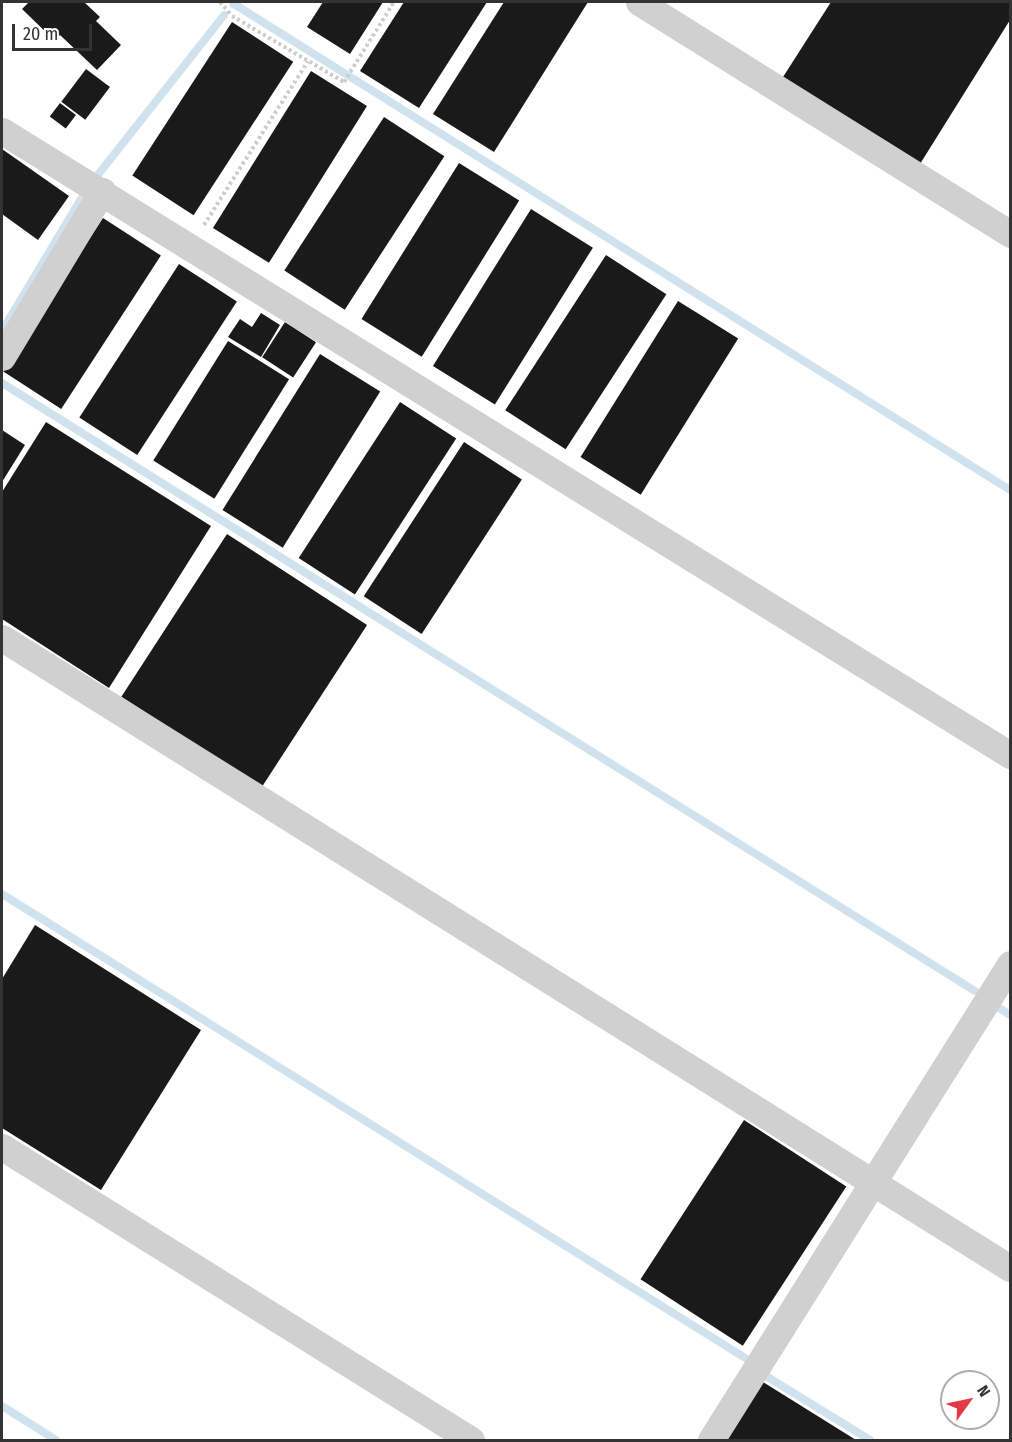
<!DOCTYPE html>
<style>
body{margin:0}
#map{position:relative;width:1012px;height:1442px;overflow:hidden;background:#fff;font-family:"Fira Sans Condensed",sans-serif}
div>[style]{position:absolute}
[style*='--x']{left:calc(var(--x)*1px);top:calc(var(--y)*1px);width:calc(var(--w)*1px);rotate:calc(var(--a)*1deg)}
.stream>*{height:8px;margin:-4px;padding:0 4px;transform-origin:4px;border-radius:4px;background:#cfe2ee}
.building>*{inset:0;background:#1a1a1a;transform-origin:0 0}
.path>*{height:4px;margin-top:-2px;transform-origin:0;background:repeating-linear-gradient(90deg,#cdcdcd 0 3px,transparent 0 6px)}
.minor>*{height:27px;margin:-13.5px;padding:0 13.5px;transform-origin:13.5px;border-radius:13.5px;background:#d0d0d0}
span{translate:-50% -50%;white-space:nowrap;text-align:center;line-height:1.15;-webkit-text-stroke:6px #fff;paint-order:stroke}
.frame{position:absolute;inset:0;border:3px solid #333;pointer-events:none}
.north{position:absolute;left:940px;top:1370px;width:60px;height:60px;box-sizing:border-box;background:#fff;border:2px solid #adadad;border-radius:50%;rotate:57deg;font-size:16px;font-weight:700;line-height:24px;text-align:center;color:#333}
.north::after{content:'';display:block;margin:auto;width:21px;height:27px;background:#e63946;clip-path:polygon(50% 0,100% 100%,50% 72%,0 100%)}
.scale{position:absolute;left:12px;top:24px;width:80px;height:27px;box-sizing:border-box;border:3px solid #333;border-top:0;padding-left:8px;font-size:18px;line-height:21px;white-space:nowrap;color:#333;-webkit-text-stroke:4px #fff;paint-order:stroke}
</style>
<div id="map">
<div class="stream">
<i style="--x:237;--y:2;--w:4;--a:146"></i>
<i style="--x:234;--y:4;--w:916;--a:32.06"></i>
<i style="--x:97;--y:176;--w:205;--a:-51.7"></i>
<i style="--x:2;--y:331;--w:154;--a:-59.1"></i>
<i style="--x:2;--y:383;--w:1147;--a:32"></i>
<i style="--x:2;--y:894;--w:876;--a:31.98"></i>
<i style="--x:999;--y:1008;--w:13;--a:32"></i>
<i style="--x:766;--y:1376;--w:122;--a:31.6"></i>
<i style="--x:2;--y:1406;--w:64;--a:32.2"></i>
</div>
<div class="building">
<i style="clip-path:polygon(29px 2px,84px 2px,100px 17px,96px 21px,121px 45px,97px 70px,60px 35px,55px 41px,22px 9px)"></i>
<i style="clip-path:polygon(323px 2px,383px 2px,350px 54px,307px 27px)"></i>
<i style="clip-path:polygon(404px 2px,487px 2px,419px 108px,360px 71px)"></i>
<i style="clip-path:polygon(504px 2px,588px 2px,494px 152px,433px 114px)"></i>
<i style="clip-path:polygon(831px 2px,1010px 2px,1010px 20px,920px 164px,783px 77px)"></i>
<i style="left:232px;top:22px;width:73px;height:183px;rotate:33deg"></i>
<i style="left:86px;top:69px;width:30px;height:41px;rotate:37deg"></i>
<i style="left:311px;top:71px;width:66px;height:185px;rotate:32deg"></i>
<i style="left:60px;top:103px;width:20px;height:17px;rotate:37deg"></i>
<i style="left:384px;top:117px;width:72px;height:183px;rotate:33deg"></i>
<i style="clip-path:polygon(2px 149px,69px 196px,38px 240px,2px 214px)"></i>
<i style="left:459px;top:163px;width:71px;height:184px;rotate:32deg"></i>
<i style="left:531px;top:209px;width:73px;height:185px;rotate:32deg"></i>
<i style="left:103px;top:218px;width:69px;height:183px;rotate:33deg"></i>
<i style="left:606px;top:255px;width:72px;height:185px;rotate:33deg"></i>
<i style="left:179px;top:264px;width:69px;height:183px;rotate:33deg"></i>
<i style="left:678px;top:301px;width:71px;height:184px;rotate:32deg"></i>
<i style="clip-path:polygon(261px 313px,280px 325px,261px 357px,228px 337px,240px 319px,252px 327px)"></i>
<i style="left:285px;top:322px;width:37px;height:42px;rotate:33deg"></i>
<i style="left:228px;top:341px;width:72px;height:141px;rotate:32deg"></i>
<i style="left:320px;top:354px;width:71px;height:184px;rotate:32deg"></i>
<i style="left:400px;top:402px;width:67px;height:186px;rotate:33deg"></i>
<i style="clip-path:polygon(46px 422px,211px 526px,109px 688px,2px 619px,2px 492px)"></i>
<i style="clip-path:polygon(2px 430px,25px 445px,2px 482px)"></i>
<i style="left:464px;top:442px;width:69px;height:184px;rotate:33deg"></i>
<i style="left:227px;top:534px;width:167px;height:194px;rotate:33deg"></i>
<i style="clip-path:polygon(35px 925px,201px 1030px,101px 1190px,2px 1128px,2px 979px)"></i>
<i style="left:744px;top:1120px;width:122px;height:190px;rotate:33deg"></i>
<i style="clip-path:polygon(763px 1382px,856px 1440px,726px 1440px)"></i>
</div>
<div class="path">
<i style="--x:220;--y:2;--w:18;--a:49"></i>
<i style="--x:232;--y:16;--w:130;--a:30.5"></i>
<i style="--x:344;--y:82;--w:94;--a:-58"></i>
<i style="--x:204;--y:225;--w:194;--a:-57.6"></i>
</div>
<div class="minor">
<i style="--x:639;--y:2;--w:438;--a:32"></i>
<i style="--x:2;--y:131;--w:1186;--a:31.76"></i>
<i style="--x:2;--y:357;--w:194;--a:-58.9"></i>
<i style="--x:2;--y:638;--w:1189;--a:32.01"></i>
<i style="--x:2;--y:1147;--w:553;--a:31.99"></i>
<i style="--x:711;--y:1440;--w:562;--a:-57.86"></i>
</div>
<div class="frame"></div>
<div class="north">N</div>
<div class="scale">20 m</div>
</div>
